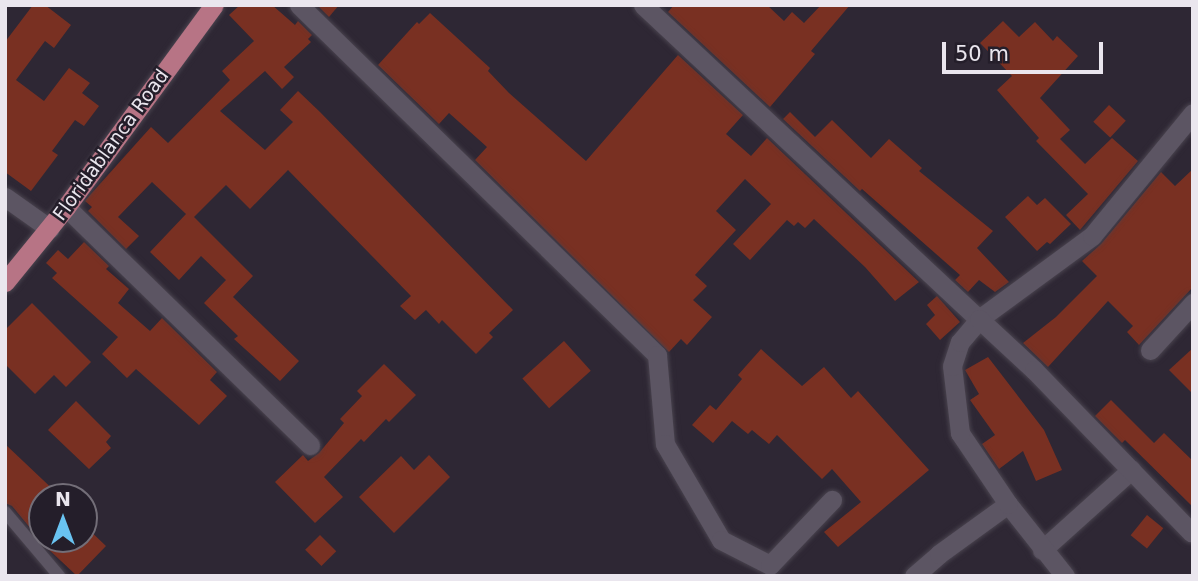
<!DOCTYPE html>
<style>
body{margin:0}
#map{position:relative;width:1198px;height:581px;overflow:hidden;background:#2e2734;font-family:"DejaVu Sans",sans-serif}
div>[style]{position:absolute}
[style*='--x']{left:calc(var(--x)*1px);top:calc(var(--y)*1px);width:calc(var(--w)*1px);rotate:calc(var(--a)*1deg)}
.building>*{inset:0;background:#793022;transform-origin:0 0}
.roads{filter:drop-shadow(0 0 2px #49434e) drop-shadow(0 0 2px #49434e)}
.service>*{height:12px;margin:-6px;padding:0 6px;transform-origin:6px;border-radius:6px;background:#5c5563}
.minor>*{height:19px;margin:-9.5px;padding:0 9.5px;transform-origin:9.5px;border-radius:9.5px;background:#5c5563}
.tertiary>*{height:19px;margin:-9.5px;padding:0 9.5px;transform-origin:9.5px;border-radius:9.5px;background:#5c5563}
.primary>*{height:19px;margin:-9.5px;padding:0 9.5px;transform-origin:9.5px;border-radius:9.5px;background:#b77485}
span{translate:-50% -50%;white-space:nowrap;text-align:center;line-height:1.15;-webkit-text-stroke:5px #241e2a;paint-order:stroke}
.street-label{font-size:19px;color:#eae6ee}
.frame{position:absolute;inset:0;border:7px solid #eae6ee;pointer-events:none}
.north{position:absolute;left:28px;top:483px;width:70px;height:70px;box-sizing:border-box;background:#241e2a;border:2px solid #736e78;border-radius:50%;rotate:0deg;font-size:19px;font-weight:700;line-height:28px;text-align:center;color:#eae6ee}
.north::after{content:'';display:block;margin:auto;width:24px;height:32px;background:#69c3f1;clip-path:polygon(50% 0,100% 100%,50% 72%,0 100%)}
.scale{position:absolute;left:942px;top:42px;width:161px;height:32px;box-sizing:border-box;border:4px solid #eae6ee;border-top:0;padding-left:9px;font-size:21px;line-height:24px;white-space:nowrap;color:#eae6ee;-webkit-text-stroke:5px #241e2a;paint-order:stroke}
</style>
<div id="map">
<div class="building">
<i style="clip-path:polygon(33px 5px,45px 5px,71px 25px,54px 48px,45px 41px,16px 80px,44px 101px,69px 68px,90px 83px,82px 93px,99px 106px,84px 126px,75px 120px,52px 151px,58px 155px,31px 191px,5px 172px,5px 42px)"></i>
<i style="clip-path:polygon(240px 5px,272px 5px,295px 25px,298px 21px,312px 35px,308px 39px,311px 42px,284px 67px,294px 77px,282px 89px,265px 71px,220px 111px,265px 150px,293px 122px,280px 110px,298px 91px,320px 112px,513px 310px,489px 333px,493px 337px,476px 354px,442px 320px,439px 324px,426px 310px,415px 320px,400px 306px,411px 296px,288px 170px,250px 209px,226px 185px,194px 217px,253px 276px,233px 297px,299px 361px,280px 381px,234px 339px,238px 336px,204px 303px,226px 280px,201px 256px,179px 280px,150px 252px,186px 214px,152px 182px,118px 217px,139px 236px,126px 249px,88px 211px,92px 207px,85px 201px,90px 195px,151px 127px,168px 143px,230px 80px,222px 71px,254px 41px,229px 15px)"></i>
<i style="clip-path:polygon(317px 5px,339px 5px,329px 17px)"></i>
<i style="clip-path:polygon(674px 5px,767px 5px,784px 21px,792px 12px,804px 23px,821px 5px,850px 5px,811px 51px,815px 54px,770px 107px,668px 12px)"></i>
<i style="clip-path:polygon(430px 13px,490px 68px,488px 71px,509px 93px,586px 161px,678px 55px,743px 115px,726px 134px,751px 156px,767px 138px,919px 282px,895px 301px,865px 267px,814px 219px,805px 228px,798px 222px,794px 226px,787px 220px,750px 260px,733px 244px,771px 204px,745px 179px,716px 211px,736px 230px,695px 275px,707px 286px,693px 300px,712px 317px,687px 345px,681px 339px,669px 352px,475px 160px,487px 147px,449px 113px,439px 124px,378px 65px,417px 22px,419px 24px)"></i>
<i style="clip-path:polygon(1003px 21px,1019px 37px,1035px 22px,1053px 41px,1057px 36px,1078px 56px,1040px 98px,1070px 130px,1060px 139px,1085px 164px,1112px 138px,1138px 161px,1080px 230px,1066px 215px,1088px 194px,1036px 141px,1039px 138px,997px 90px,1012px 76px,980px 43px)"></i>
<i style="left:1109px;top:105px;width:23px;height:23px;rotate:43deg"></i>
<i style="clip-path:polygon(790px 112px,815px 137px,832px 120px,871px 158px,889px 139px,922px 168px,919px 171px,993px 231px,977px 248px,1009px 282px,995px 292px,979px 280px,968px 292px,955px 280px,960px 275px,862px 189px,860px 191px,783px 119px)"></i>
<i style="clip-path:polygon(1193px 169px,1193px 287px,1139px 345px,1127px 332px,1133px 326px,1108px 301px,1048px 367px,1023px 343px,1056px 317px,1097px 276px,1082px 261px,1101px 244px,1161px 172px,1175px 186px)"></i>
<i style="clip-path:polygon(1028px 196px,1037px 205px,1045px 198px,1071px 224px,1050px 244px,1047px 242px,1037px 251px,1005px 217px)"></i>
<i style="clip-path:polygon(84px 242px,109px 266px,106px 269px,129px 289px,118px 303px,150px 331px,162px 318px,217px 372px,210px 380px,227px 396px,199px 425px,136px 369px,127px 378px,102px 354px,118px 337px,52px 278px,57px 273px,46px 263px,58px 250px,68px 259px)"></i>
<i style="clip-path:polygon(937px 296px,960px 322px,940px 340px,926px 324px,935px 315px,927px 305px)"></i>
<i style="clip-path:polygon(32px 303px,91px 362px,66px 387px,54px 375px,35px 394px,5px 364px,5px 330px)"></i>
<i style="left:564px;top:341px;width:40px;height:56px;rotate:48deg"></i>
<i style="clip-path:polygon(1193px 348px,1193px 394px,1169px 370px)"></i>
<i style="clip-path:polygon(761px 349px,802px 386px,824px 367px,851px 398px,858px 391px,929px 470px,838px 547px,824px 532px,861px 502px,832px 469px,822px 479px,777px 435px,769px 444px,752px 430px,748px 434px,732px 421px,713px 443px,692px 425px,710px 405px,716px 410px,742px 379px,738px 375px)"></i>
<i style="clip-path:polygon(988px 357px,1044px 430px,1062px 470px,1036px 481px,1023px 451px,999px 469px,982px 444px,995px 435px,970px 400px,979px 394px,965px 370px)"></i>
<i style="clip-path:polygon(384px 364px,416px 395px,389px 422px,386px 419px,364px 442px,361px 439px,324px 477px,343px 497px,315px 523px,275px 482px,303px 455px,308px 461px,319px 453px,344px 423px,340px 419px,362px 396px,357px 391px)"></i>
<i style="clip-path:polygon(1111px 400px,1154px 443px,1164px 433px,1193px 461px,1193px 507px,1125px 440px,1122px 443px,1095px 416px)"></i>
<i style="clip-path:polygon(76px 401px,111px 436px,106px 442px,111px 448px,89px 469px,48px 430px)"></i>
<i style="clip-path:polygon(5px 444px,61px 497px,42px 497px,42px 539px,84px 539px,84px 525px,106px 546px,77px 576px,45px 546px,12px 506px,5px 503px)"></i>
<i style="clip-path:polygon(429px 455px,450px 477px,394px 533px,359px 497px,401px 456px,414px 470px)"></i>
<i style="left:1147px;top:515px;width:21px;height:26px;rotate:39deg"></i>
<i style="left:320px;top:535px;width:23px;height:21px;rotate:45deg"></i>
</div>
<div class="roads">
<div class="service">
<i style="--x:5;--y:512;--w:84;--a:49.8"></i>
</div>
<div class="minor">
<i style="--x:299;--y:5;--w:501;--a:44.35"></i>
<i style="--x:657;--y:355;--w:89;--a:84.9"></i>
<i style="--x:665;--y:444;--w:111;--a:59.7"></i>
<i style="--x:721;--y:540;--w:55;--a:27"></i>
<i style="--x:770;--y:565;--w:90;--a:-46.4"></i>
<i style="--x:643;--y:5;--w:460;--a:43.1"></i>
<i style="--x:979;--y:319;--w:140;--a:-36.3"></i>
<i style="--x:1092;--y:236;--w:159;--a:-50.6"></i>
<i style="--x:66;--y:207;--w:341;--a:44.3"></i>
<i style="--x:1150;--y:350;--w:64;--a:-47.5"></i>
<i style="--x:1042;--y:550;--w:120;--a:-42"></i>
<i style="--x:914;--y:576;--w:33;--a:-41"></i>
<i style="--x:939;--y:554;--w:85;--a:-35.9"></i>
<i style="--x:1065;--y:576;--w:92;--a:-128.4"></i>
<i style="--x:1008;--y:504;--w:86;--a:-124.1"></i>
<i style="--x:960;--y:433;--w:67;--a:-96.8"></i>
<i style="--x:952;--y:366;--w:25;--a:-72"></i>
<i style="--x:960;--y:342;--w:30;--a:-50"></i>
<i style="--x:979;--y:319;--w:75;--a:42.8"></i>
<i style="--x:1034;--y:370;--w:226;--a:45.9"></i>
</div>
<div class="tertiary">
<i style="--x:5;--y:197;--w:55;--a:35.4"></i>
</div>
<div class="primary">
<i style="--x:5;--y:282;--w:97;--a:-50.9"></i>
<i style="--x:66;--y:207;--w:250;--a:-53.8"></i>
</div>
</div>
<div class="street-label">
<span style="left:111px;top:145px;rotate:-54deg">Floridablanca Road</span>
</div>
<div class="frame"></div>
<div class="north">N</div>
<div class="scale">50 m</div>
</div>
